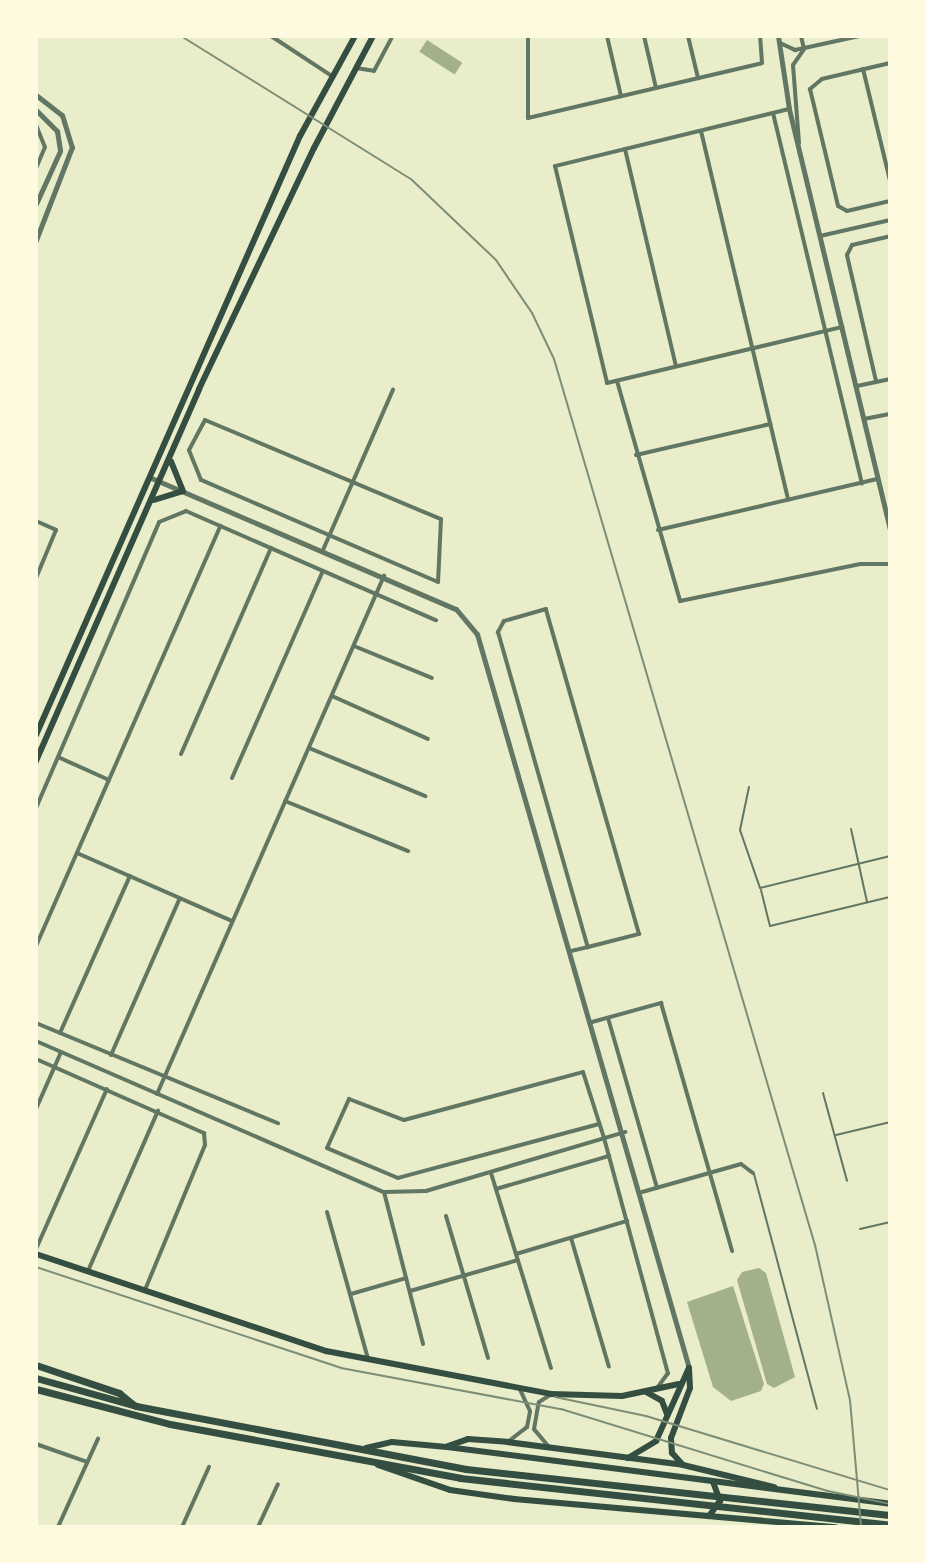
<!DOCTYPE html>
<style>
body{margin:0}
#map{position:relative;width:926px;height:1563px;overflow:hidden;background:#e9edc9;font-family:"Times New Roman",serif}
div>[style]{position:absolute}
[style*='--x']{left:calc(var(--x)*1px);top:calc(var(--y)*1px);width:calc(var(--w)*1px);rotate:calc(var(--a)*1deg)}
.water>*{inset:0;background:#a3b18a;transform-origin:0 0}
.service>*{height:2px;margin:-1px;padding:0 1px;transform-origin:1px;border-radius:1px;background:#617663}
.minor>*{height:4px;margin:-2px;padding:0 2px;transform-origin:2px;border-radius:2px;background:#617663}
.tertiary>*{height:5px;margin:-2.5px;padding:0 2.5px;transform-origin:2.5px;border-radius:2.5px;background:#617663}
.secondary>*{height:6px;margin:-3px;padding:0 3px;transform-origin:3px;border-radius:3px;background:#344e41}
.primary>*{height:6px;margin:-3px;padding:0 3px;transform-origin:3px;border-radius:3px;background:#344e41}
.trunk>*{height:7px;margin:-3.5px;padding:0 3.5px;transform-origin:3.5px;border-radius:3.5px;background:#344e41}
.rail>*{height:2px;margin:-1px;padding:0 1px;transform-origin:1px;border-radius:1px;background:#7c8e77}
span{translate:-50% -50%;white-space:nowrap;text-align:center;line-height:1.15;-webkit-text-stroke:6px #fefae0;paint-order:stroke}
.frame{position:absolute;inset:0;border:38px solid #fefae0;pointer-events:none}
</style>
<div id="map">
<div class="water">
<i style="left:427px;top:40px;width:42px;height:14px;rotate:33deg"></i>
<i style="clip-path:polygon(759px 1268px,766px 1273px,795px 1377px,774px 1388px,767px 1384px,737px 1280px,742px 1272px)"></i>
<i style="clip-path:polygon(733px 1286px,764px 1384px,761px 1391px,731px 1401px,713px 1387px,687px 1302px)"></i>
</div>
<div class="service">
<i style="--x:749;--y:787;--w:44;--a:101.8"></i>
<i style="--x:740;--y:830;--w:61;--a:71"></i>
<i style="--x:760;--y:888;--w:134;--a:-13.8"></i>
<i style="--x:851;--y:829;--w:75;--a:77.6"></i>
<i style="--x:761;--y:890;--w:37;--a:76"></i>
<i style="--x:770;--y:926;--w:123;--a:-13.6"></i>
<i style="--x:823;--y:1093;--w:91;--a:74.7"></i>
<i style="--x:836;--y:1135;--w:56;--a:-13.5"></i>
<i style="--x:754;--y:1174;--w:243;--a:75"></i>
<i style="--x:860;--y:1229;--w:31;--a:-13"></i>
</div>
<div class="minor">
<i style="--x:271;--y:36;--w:73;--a:33.3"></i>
<i style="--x:528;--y:36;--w:82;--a:90"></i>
<i style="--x:528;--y:118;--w:240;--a:-13.2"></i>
<i style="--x:762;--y:63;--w:27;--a:-94"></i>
<i style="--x:607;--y:36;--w:62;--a:76.9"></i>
<i style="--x:644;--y:36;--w:53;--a:77"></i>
<i style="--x:688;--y:36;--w:43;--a:76.6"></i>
<i style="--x:801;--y:36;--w:13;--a:77"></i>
<i style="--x:780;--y:43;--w:17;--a:25"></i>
<i style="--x:795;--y:50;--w:66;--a:-12.3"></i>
<i style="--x:890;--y:63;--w:70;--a:166.8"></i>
<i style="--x:822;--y:79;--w:16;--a:140"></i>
<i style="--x:810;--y:89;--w:120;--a:76.5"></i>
<i style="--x:838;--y:206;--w:10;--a:29"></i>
<i style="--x:847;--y:211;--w:44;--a:-13.1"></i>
<i style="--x:356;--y:68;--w:18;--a:9"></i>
<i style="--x:374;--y:71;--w:40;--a:-62"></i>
<i style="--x:863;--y:69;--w:115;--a:76.4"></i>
<i style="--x:789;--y:109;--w:241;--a:166.3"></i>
<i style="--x:555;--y:166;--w:223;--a:76.5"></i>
<i style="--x:607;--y:383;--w:242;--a:-13.4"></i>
<i style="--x:773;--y:113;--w:381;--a:76.5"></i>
<i style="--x:36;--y:125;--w:24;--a:68"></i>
<i style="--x:45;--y:147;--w:23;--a:113"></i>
<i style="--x:701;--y:131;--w:379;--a:76.7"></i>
<i style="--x:799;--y:143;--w:78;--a:-94.4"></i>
<i style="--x:793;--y:65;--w:19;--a:-55"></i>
<i style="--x:625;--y:149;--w:223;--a:76.8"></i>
<i style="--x:820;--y:236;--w:72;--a:-12.9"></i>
<i style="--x:617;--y:381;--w:229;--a:74"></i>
<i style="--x:680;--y:601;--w:184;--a:-11.6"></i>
<i style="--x:860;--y:564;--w:30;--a:0"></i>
<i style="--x:876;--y:381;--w:129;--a:-103"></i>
<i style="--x:847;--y:255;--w:11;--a:-63"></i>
<i style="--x:852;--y:245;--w:39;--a:-13"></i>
<i style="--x:857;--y:386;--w:34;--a:-12"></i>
<i style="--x:864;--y:419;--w:26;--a:-11"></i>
<i style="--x:205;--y:420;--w:256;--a:22.8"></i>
<i style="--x:441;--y:519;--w:63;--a:92.7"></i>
<i style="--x:438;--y:582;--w:258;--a:-156.7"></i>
<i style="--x:201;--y:480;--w:32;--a:-112"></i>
<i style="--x:189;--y:450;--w:34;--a:-62"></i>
<i style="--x:636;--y:455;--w:138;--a:-13"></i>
<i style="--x:36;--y:521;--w:22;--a:24"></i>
<i style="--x:56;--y:530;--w:52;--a:112.6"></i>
<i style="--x:658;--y:530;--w:226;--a:-13.1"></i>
<i style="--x:323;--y:550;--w:175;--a:-66.4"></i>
<i style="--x:354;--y:646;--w:84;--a:22.3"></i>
<i style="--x:332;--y:696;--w:105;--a:24.1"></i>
<i style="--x:309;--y:748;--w:126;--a:22.5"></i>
<i style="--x:181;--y:754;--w:225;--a:-66.4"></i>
<i style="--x:58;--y:757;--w:56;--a:24.3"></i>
<i style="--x:232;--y:778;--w:226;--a:-66.3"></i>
<i style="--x:285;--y:801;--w:133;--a:22.1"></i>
<i style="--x:36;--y:808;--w:311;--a:-66.7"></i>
<i style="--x:159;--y:522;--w:29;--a:-22"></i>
<i style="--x:186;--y:511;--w:273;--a:23.6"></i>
<i style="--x:77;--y:853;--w:169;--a:23.7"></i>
<i style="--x:36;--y:946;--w:459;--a:-66.3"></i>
<i style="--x:571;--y:951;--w:17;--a:-13"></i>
<i style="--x:588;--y:947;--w:53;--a:-14.3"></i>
<i style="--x:639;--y:934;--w:338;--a:-106"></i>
<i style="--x:546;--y:609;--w:44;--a:164.1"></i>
<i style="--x:504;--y:621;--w:13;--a:119"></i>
<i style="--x:498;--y:632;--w:328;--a:74.1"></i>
<i style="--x:608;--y:1018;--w:177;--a:73.9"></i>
<i style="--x:592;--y:1022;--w:72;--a:-15.4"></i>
<i style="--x:661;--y:1003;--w:258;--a:74"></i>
<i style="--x:36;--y:1023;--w:262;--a:22.5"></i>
<i style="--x:60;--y:1033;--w:172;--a:-66"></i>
<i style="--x:36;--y:1041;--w:379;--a:23.5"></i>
<i style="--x:384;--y:1192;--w:42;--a:-1.4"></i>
<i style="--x:426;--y:1191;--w:208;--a:-16.5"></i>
<i style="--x:111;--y:1055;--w:171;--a:-66.3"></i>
<i style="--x:36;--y:1059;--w:184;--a:23.8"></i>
<i style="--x:204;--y:1133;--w:12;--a:85"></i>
<i style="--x:205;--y:1145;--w:157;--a:112.5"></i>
<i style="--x:157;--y:1094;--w:566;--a:-66.34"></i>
<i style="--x:36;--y:1109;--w:62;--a:-66.3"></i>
<i style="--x:599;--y:1124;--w:208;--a:165"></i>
<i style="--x:398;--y:1178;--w:77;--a:-157.1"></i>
<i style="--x:327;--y:1148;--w:54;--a:-65.8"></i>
<i style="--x:349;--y:1099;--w:59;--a:20.9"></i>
<i style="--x:404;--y:1120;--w:185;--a:-15"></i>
<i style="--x:583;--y:1072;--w:69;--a:72.3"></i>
<i style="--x:604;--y:1138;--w:244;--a:74.8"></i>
<i style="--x:668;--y:1373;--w:17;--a:126"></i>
<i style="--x:491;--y:1173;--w:204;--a:72.9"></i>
<i style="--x:496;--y:1189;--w:118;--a:-16.3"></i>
<i style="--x:384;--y:1192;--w:157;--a:75.6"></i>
<i style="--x:642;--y:1192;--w:103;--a:-15.8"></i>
<i style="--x:741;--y:1164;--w:15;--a:37"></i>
<i style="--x:327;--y:1212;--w:153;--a:74.4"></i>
<i style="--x:446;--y:1216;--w:148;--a:73.5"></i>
<i style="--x:571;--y:1238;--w:134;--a:73.6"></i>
<i style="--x:36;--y:1249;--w:175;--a:-66.1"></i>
<i style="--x:516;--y:1254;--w:116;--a:-16.6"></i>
<i style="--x:88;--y:1271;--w:175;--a:-66.4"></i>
<i style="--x:410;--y:1291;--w:112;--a:-16"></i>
<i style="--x:351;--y:1294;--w:57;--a:-16.2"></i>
<i style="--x:509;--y:1441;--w:23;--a:-38"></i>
<i style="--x:527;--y:1427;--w:16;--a:-79"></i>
<i style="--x:530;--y:1411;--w:23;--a:-115"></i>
<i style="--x:36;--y:1444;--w:54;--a:19.4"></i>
<i style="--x:549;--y:1447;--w:23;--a:-130"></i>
<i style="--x:534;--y:1429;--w:27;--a:-80"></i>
<i style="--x:539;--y:1402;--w:13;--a:-32"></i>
<i style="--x:58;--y:1527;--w:97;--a:-65.6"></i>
<i style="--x:182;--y:1527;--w:66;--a:-65.8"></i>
<i style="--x:258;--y:1527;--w:47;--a:-65.1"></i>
</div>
<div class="tertiary">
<i style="--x:778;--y:36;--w:74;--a:81.4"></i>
<i style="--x:789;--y:109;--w:434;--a:76.5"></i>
<i style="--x:36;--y:95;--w:33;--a:38"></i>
<i style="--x:62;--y:115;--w:34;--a:73"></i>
<i style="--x:72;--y:147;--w:100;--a:111.2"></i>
<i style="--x:36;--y:110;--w:30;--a:45"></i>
<i style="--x:57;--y:131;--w:20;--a:81"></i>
<i style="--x:60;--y:151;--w:58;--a:114.4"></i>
<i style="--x:149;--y:477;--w:334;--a:23.3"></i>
<i style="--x:456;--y:609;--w:33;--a:50"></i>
<i style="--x:477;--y:634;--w:764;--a:73.89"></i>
</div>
<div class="secondary">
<i style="--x:154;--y:500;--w:30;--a:-17"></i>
<i style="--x:183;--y:491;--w:32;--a:-112"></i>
<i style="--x:36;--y:735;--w:655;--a:-66.22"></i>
<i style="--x:300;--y:136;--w:114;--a:-61.2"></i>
<i style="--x:36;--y:761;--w:406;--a:-66.3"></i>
<i style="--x:199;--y:389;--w:267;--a:-64.5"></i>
<i style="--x:314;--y:148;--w:127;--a:-62.2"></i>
<i style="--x:36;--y:1254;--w:306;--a:18.5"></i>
<i style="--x:326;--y:1351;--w:229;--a:10.8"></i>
<i style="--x:551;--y:1394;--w:71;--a:1.6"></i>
<i style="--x:622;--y:1396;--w:58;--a:-11.9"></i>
<i style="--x:646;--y:1392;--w:18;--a:29"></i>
<i style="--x:662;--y:1401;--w:14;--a:69"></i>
<i style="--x:628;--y:1458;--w:33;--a:-31"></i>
<i style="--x:656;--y:1441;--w:80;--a:-65.7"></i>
<i style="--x:682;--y:1464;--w:15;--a:-132"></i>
<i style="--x:672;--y:1453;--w:15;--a:-94"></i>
<i style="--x:671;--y:1438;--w:53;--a:-69.2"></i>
<i style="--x:690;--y:1388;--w:20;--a:-93"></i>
</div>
<div class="primary">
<i style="--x:448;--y:1446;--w:21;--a:-19"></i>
<i style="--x:468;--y:1439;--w:39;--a:4"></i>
<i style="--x:507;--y:1442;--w:177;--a:7.4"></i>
<i style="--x:683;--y:1465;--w:94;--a:13.6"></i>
<i style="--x:366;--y:1448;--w:27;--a:-13"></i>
<i style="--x:392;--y:1442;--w:55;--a:5.2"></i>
<i style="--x:447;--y:1447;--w:447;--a:7.3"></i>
<i style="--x:378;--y:1465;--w:76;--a:19.1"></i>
<i style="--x:450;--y:1490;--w:65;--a:8"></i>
<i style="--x:514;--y:1499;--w:323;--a:5"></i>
<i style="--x:709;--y:1516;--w:19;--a:-54"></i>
<i style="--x:720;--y:1501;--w:20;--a:-110"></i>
</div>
<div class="trunk">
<i style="--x:36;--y:1365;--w:88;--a:18.6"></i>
<i style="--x:119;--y:1393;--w:19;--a:39"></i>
<i style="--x:36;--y:1378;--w:104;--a:15.6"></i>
<i style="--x:136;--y:1406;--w:336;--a:10.8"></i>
<i style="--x:466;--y:1469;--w:426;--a:6.2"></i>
<i style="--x:36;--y:1389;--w:138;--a:14.6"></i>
<i style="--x:170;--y:1424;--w:295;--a:10.5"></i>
<i style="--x:460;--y:1478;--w:433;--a:6.2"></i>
</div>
<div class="rail">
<i style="--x:181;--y:36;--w:272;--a:31.9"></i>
<i style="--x:412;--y:180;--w:116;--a:43.6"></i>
<i style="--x:496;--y:260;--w:64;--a:55.8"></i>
<i style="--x:532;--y:313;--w:51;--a:64.4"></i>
<i style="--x:554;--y:359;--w:924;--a:73.59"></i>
<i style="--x:815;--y:1245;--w:159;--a:77.3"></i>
<i style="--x:850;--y:1400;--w:127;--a:85"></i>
<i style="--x:36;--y:1267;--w:321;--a:18.3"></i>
<i style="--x:341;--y:1368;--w:224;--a:10.6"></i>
<i style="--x:561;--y:1409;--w:279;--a:17.1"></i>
<i style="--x:828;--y:1491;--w:63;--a:11.8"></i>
<i style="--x:555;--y:1397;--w:93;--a:11.8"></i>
<i style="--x:646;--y:1416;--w:255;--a:16.9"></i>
</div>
<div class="frame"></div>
</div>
